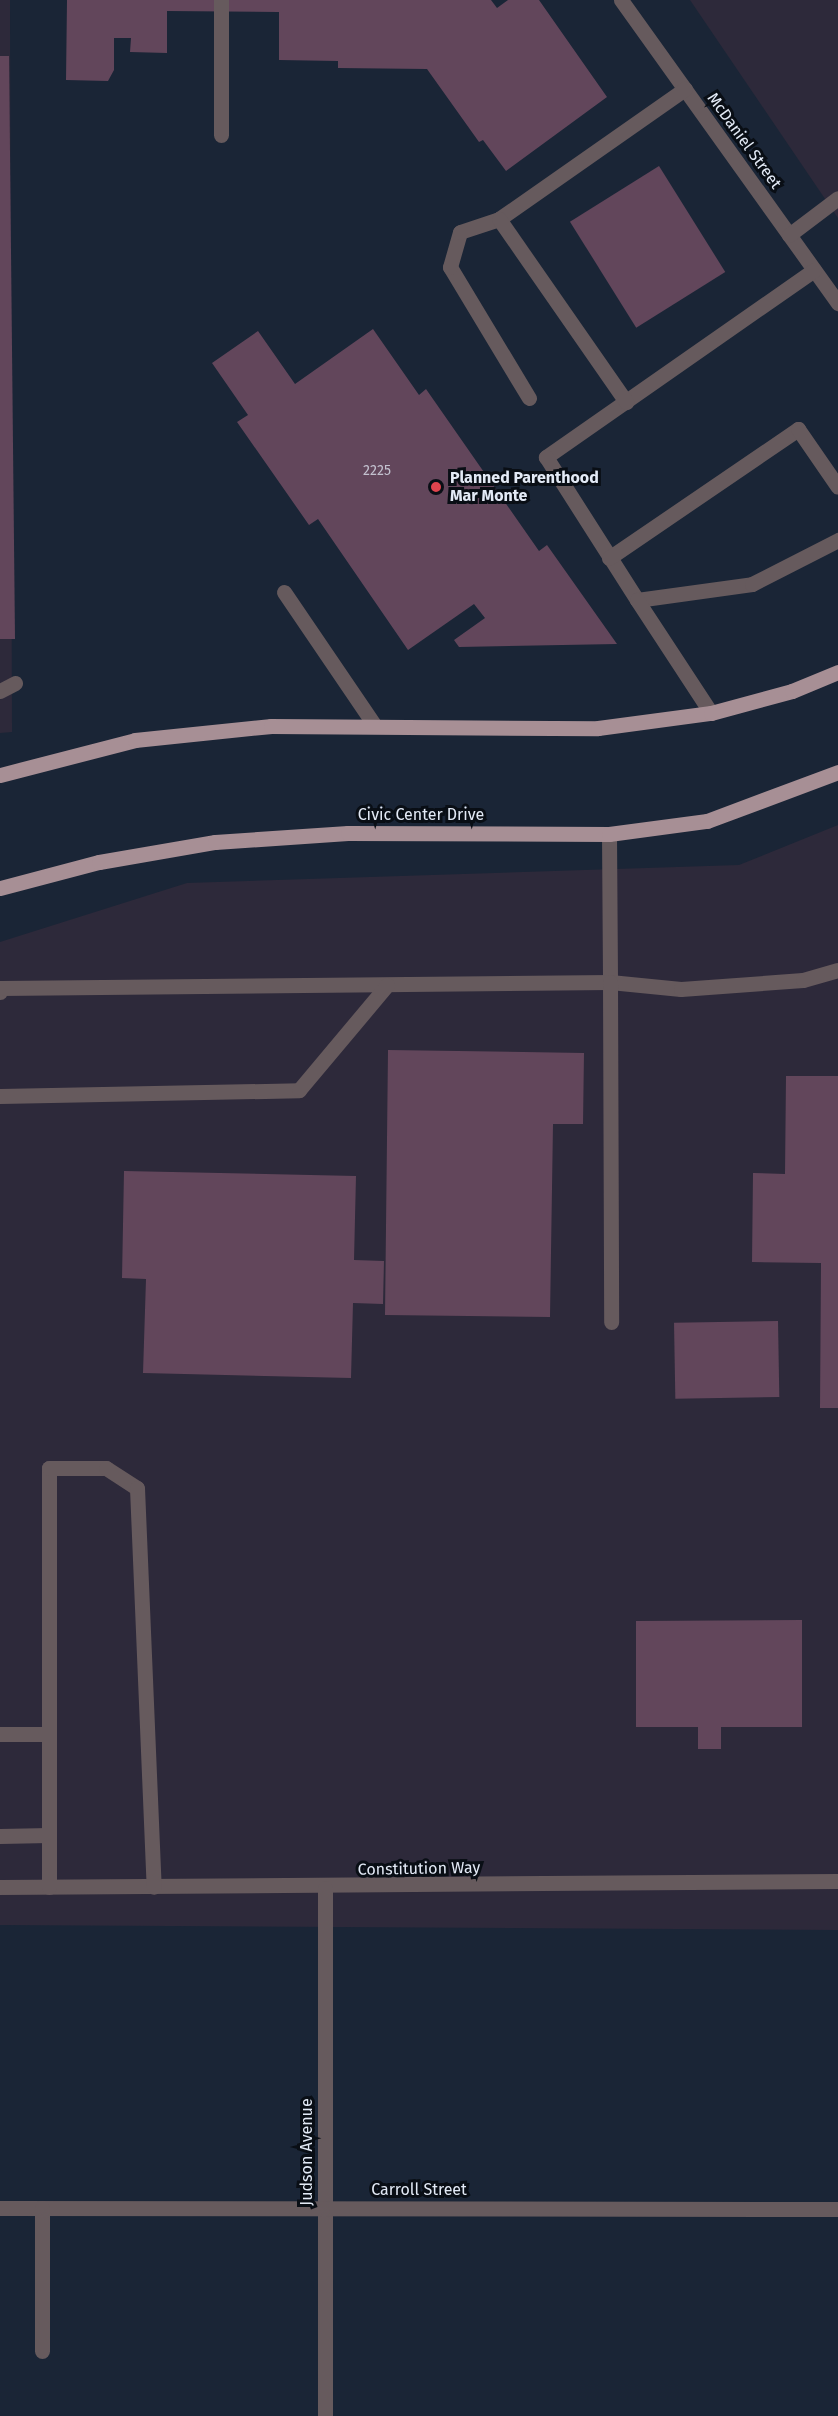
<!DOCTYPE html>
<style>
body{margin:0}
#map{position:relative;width:838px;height:2416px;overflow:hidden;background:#1a2536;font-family:"Fira Sans",sans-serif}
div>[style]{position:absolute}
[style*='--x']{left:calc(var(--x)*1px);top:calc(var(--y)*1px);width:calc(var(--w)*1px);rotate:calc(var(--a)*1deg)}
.commercial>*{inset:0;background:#2d293a}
.building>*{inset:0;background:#62465b;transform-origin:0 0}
.minor>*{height:15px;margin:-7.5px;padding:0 7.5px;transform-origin:7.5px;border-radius:7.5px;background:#665a5d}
.major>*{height:15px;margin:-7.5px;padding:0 7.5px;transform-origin:7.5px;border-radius:7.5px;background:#a78f95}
.dots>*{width:16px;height:16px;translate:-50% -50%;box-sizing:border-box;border:3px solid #090e15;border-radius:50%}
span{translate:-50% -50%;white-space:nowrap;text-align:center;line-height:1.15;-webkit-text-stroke:6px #090e15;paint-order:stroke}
.number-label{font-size:14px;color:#c3c1cf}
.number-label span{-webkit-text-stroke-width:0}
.street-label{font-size:16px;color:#e3eaf6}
.poi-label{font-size:16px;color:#e3eaf6;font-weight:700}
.left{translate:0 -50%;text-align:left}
</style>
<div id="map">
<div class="commercial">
<i style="clip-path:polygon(0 0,10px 0,12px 732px,0 733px)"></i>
<i style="clip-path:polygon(690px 0,838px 0,838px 218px)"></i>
<i style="clip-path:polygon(838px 825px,838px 1930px,0 1925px,0 942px,187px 883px,739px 865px)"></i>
</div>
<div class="building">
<i style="clip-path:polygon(67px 0,491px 0,497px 8px,508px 0,539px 0,607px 97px,506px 171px,483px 140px,479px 142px,427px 69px,338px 68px,338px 61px,279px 60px,279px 12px,167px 11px,167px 53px,130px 52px,131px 38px,114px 38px,114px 70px,108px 81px,66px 80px)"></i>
<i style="clip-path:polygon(0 56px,9px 56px,15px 639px,0 639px)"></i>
<i style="left:659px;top:166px;width:125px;height:105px;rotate:58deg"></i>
<i style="clip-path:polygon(373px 329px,419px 395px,426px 389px,539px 551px,547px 545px,617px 644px,459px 647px,454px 640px,485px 618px,474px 604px,408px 650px,318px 519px,309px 525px,237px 422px,248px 415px,212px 363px,258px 331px,295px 384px)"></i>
<i style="clip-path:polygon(388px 1050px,584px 1053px,583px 1124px,553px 1124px,550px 1317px,385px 1315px)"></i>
<i style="clip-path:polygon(786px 1076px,838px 1076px,838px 1408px,820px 1408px,821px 1263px,752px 1262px,753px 1173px,785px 1174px)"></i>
<i style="clip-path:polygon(124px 1171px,356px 1176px,354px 1260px,384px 1261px,383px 1304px,353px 1303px,351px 1378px,143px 1373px,146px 1279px,122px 1278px)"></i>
<i style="left:778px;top:1321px;width:76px;height:104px;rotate:89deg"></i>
<i style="clip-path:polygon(802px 1620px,802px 1727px,721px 1727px,721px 1749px,698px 1749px,698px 1727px,636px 1727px,636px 1621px)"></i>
</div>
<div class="minor">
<i style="--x:621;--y:0;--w:373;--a:54.4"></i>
<i style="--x:221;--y:135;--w:135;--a:-90"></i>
<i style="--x:499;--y:219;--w:227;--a:-35"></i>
<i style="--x:789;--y:235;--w:61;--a:-37.1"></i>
<i style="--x:814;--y:270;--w:327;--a:145.1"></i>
<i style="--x:546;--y:457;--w:169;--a:57.5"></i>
<i style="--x:637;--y:600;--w:116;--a:-7.9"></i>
<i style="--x:752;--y:584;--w:97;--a:-27.1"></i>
<i style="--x:529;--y:398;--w:153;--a:-121.1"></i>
<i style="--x:450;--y:267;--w:36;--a:-74"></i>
<i style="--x:460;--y:232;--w:41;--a:-18.4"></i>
<i style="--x:499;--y:219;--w:223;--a:55.2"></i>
<i style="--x:609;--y:558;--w:229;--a:-34.3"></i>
<i style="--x:798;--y:429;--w:70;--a:55.4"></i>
<i style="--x:284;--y:592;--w:162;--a:55.8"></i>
<i style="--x:637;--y:600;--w:135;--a:56.8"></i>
<i style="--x:0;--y:691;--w:17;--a:-28"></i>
<i style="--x:609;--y:834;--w:148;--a:89.6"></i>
<i style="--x:610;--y:982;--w:71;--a:5.6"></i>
<i style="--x:681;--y:989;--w:122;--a:-4.2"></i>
<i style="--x:803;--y:980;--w:36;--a:-16"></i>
<i style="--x:0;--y:992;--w:4;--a:-90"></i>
<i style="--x:0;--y:988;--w:610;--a:-0.56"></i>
<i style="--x:610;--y:982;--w:340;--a:89.8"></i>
<i style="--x:0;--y:1096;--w:299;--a:-1.1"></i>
<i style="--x:299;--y:1090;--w:137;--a:-50"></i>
<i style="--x:0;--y:1734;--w:49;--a:0"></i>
<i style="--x:0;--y:1836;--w:49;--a:-1.2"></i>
<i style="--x:0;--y:1887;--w:838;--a:-0.41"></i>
<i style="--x:49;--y:1887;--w:419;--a:-90"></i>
<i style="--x:49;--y:1468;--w:57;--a:0"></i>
<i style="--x:106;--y:1468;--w:37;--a:33"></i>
<i style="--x:137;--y:1488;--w:399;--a:87.6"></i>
<i style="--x:325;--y:1888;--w:528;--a:90"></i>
<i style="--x:0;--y:2208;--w:838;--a:0.07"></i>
<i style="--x:42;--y:2208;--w:143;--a:90"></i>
</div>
<div class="major">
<i style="--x:0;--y:775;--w:139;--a:-14.5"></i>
<i style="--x:135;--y:740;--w:137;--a:-5.9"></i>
<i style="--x:271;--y:726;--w:327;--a:0.4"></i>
<i style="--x:598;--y:728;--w:114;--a:-7.6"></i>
<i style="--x:711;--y:713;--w:84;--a:-15.2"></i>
<i style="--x:792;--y:691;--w:50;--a:-22.4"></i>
<i style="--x:0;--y:888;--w:102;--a:-14.7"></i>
<i style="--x:99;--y:862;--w:118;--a:-9.8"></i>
<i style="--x:215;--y:842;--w:133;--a:-3.9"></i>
<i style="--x:348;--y:833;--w:261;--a:0.2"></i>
<i style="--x:609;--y:834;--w:99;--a:-7.6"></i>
<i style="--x:707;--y:821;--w:140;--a:-20.5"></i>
</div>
<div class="dots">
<i style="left:436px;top:487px;background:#e0444e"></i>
</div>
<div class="number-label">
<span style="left:377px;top:471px">2225</span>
</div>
<div class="street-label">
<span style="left:744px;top:141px;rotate:54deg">McDaniel Street</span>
<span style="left:421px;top:815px">Civic Center Drive</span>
<span style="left:419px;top:1869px;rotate:-1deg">Constitution Way</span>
<span style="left:307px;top:2152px;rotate:-90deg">Judson Avenue</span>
<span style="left:419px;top:2190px">Carroll Street</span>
</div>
<div class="poi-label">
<span class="left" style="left:450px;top:487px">Planned Parenthood<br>Mar Monte</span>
</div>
</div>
